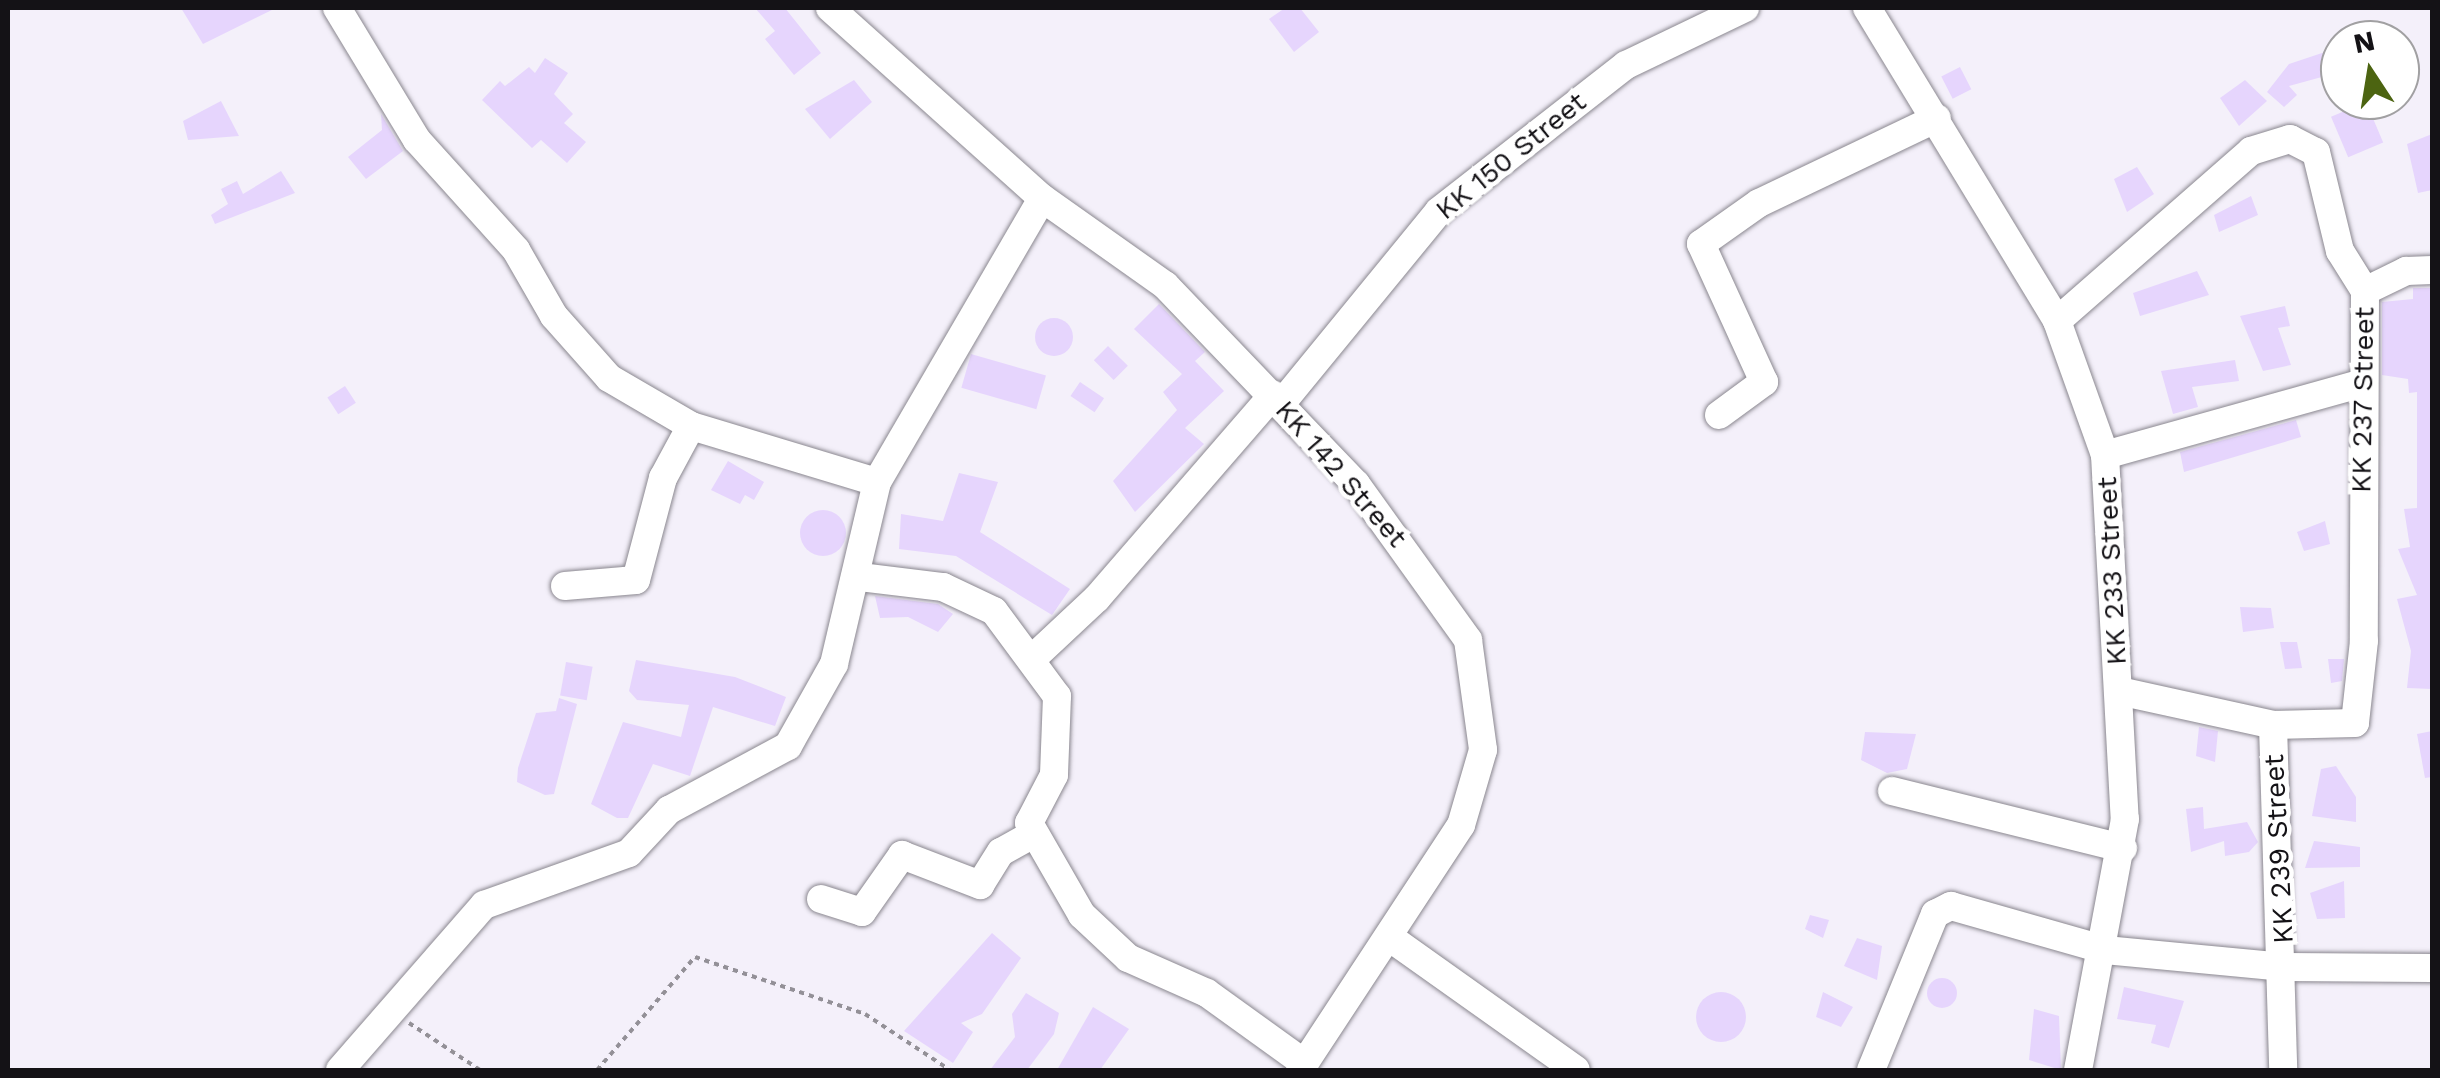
<!DOCTYPE html>
<style>
body{margin:0}
#map{position:relative;width:2440px;height:1078px;overflow:hidden;background:#f4f0fa;font-family:"Work Sans",sans-serif}
div>[style]{position:absolute}
[style*='--x']{left:calc(var(--x)*1px);top:calc(var(--y)*1px);width:calc(var(--w)*1px);rotate:calc(var(--a)*1deg)}
.building>*{inset:0;background:#e6d5fd;transform-origin:0 0}
.round{border-radius:50%}
.path>*{height:4px;margin-top:-2px;transform-origin:0;background:repeating-linear-gradient(90deg,#939097 0 5px,transparent 0 10px)}
.roads{filter:drop-shadow(0 0 2px #8a878f) drop-shadow(0 0 2px #8a878f)}
.minor>*{height:28px;margin:-14px;padding:0 14px;transform-origin:14px;border-radius:14px;background:#fff}
span{translate:-50% -50%;white-space:nowrap;text-align:center;line-height:1.15;-webkit-text-stroke:9px #fff;paint-order:stroke}
.street-label{font-size:28px;color:#141216}
.frame{position:absolute;inset:0;border:10px solid #141216;pointer-events:none}
.north{position:absolute;left:2320px;top:20px;width:100px;height:100px;box-sizing:border-box;background:#fff;border:2px solid #a1a0a2;border-radius:50%;rotate:348deg;font-size:28px;font-weight:700;line-height:40px;text-align:center;color:#141216}
.north::after{content:'';display:block;margin:auto;width:35px;height:45px;background:#4c6411;clip-path:polygon(50% 0,100% 100%,50% 72%,0 100%)}
</style>
<div id="map">
<div class="building">
<i style="clip-path:polygon(181px 8px,276px 8px,203px 44px)"></i>
<i style="clip-path:polygon(755px 8px,785px 8px,821px 53px,794px 75px,765px 39px,775px 31px)"></i>
<i style="clip-path:polygon(1285px 8px,1300px 8px,1319px 32px,1294px 52px,1269px 19px)"></i>
<i style="clip-path:polygon(2340px 47px,2340px 72px,2289px 86px,2297px 95px,2284px 107px,2267px 92px,2289px 64px)"></i>
<i style="clip-path:polygon(545px 58px,568px 73px,554px 94px,573px 114px,564px 123px,586px 142px,567px 163px,541px 140px,532px 148px,482px 100px,500px 81px,505px 86px,529px 67px,535px 73px)"></i>
<i style="left:1960px;top:67px;width:25px;height:21px;rotate:63deg"></i>
<i style="clip-path:polygon(854px 80px,872px 102px,830px 139px,805px 109px)"></i>
<i style="clip-path:polygon(2245px 80px,2267px 101px,2239px 126px,2220px 98px)"></i>
<i style="clip-path:polygon(221px 101px,239px 136px,188px 140px,183px 121px)"></i>
<i style="left:2366px;top:102px;width:44px;height:38px;rotate:67deg"></i>
<i style="clip-path:polygon(381px 114px,403px 151px,366px 179px,348px 157px,382px 130px)"></i>
<i style="clip-path:polygon(2432px 134px,2432px 190px,2418px 193px,2407px 144px)"></i>
<i style="clip-path:polygon(2137px 167px,2154px 194px,2127px 212px,2114px 179px)"></i>
<i style="clip-path:polygon(281px 171px,295px 193px,215px 224px,211px 215px,228px 204px,221px 189px,237px 181px,243px 194px)"></i>
<i style="clip-path:polygon(2251px 196px,2258px 215px,2219px 232px,2214px 215px)"></i>
<i style="clip-path:polygon(2197px 271px,2209px 295px,2140px 316px,2133px 293px)"></i>
<i style="clip-path:polygon(2413px 288px,2432px 288px,2432px 689px,2407px 688px,2411px 651px,2397px 599px,2417px 595px,2398px 549px,2410px 547px,2404px 509px,2417px 508px,2417px 392px,2409px 393px,2408px 379px,2382px 375px,2382px 302px,2413px 299px)"></i>
<i style="clip-path:polygon(1159px 304px,1205px 352px,1195px 361px,1224px 391px,1185px 428px,1204px 444px,1135px 512px,1113px 481px,1177px 410px,1163px 392px,1182px 374px,1134px 329px)"></i>
<i style="clip-path:polygon(2285px 306px,2290px 326px,2278px 328px,2291px 365px,2263px 371px,2240px 316px)"></i>
<i class="round" style="left:1035px;top:318px;width:38px;height:38px"></i>
<i style="left:1108px;top:346px;width:28px;height:20px;rotate:45deg"></i>
<i style="left:971px;top:354px;width:78px;height:35px;rotate:16deg"></i>
<i style="clip-path:polygon(2235px 360px,2239px 381px,2192px 387px,2198px 407px,2173px 414px,2161px 371px)"></i>
<i style="left:1080px;top:382px;width:29px;height:17px;rotate:34deg"></i>
<i style="left:345px;top:386px;width:20px;height:21px;rotate:57deg"></i>
<i style="clip-path:polygon(2296px 420px,2301px 437px,2184px 472px,2180px 452px)"></i>
<i style="clip-path:polygon(728px 461px,764px 482px,754px 500px,745px 495px,740px 504px,711px 490px)"></i>
<i style="clip-path:polygon(959px 473px,998px 482px,980px 532px,1070px 589px,1052px 615px,956px 556px,899px 549px,901px 514px,943px 521px)"></i>
<i class="round" style="left:800px;top:510px;width:46px;height:46px"></i>
<i style="clip-path:polygon(2325px 521px,2330px 544px,2304px 551px,2297px 532px)"></i>
<i style="clip-path:polygon(875px 596px,938px 604px,953px 614px,938px 632px,908px 617px,880px 618px)"></i>
<i style="clip-path:polygon(2240px 607px,2271px 608px,2274px 628px,2243px 632px)"></i>
<i style="clip-path:polygon(2280px 642px,2297px 642px,2302px 668px,2285px 669px)"></i>
<i style="clip-path:polygon(2328px 659px,2344px 659px,2342px 681px,2331px 683px)"></i>
<i style="clip-path:polygon(636px 660px,735px 677px,786px 697px,775px 726px,713px 707px,690px 776px,653px 764px,628px 818px,617px 818px,591px 804px,623px 722px,681px 737px,689px 705px,637px 700px,629px 691px)"></i>
<i style="left:566px;top:662px;width:27px;height:34px;rotate:10deg"></i>
<i style="clip-path:polygon(559px 698px,577px 704px,554px 794px,545px 795px,517px 782px,518px 768px,536px 713px,556px 711px)"></i>
<i style="clip-path:polygon(2199px 727px,2218px 731px,2215px 762px,2196px 756px)"></i>
<i style="clip-path:polygon(2432px 731px,2432px 777px,2425px 778px,2417px 734px)"></i>
<i style="clip-path:polygon(1865px 732px,1916px 734px,1907px 769px,1887px 773px,1861px 760px)"></i>
<i style="clip-path:polygon(2336px 766px,2356px 797px,2356px 822px,2312px 816px,2321px 769px)"></i>
<i style="clip-path:polygon(2203px 807px,2204px 829px,2247px 822px,2258px 842px,2249px 852px,2225px 856px,2224px 841px,2191px 852px,2186px 809px)"></i>
<i style="clip-path:polygon(2314px 841px,2360px 847px,2360px 867px,2305px 868px)"></i>
<i style="clip-path:polygon(2344px 881px,2345px 918px,2317px 919px,2310px 893px)"></i>
<i style="clip-path:polygon(1810px 915px,1829px 920px,1823px 938px,1805px 929px)"></i>
<i style="clip-path:polygon(992px 933px,1021px 958px,982px 1014px,961px 1023px,973px 1032px,953px 1063px,904px 1031px)"></i>
<i style="clip-path:polygon(1857px 938px,1882px 946px,1877px 980px,1844px 966px)"></i>
<i class="round" style="left:1927px;top:978px;width:30px;height:30px"></i>
<i style="clip-path:polygon(2124px 987px,2184px 1001px,2169px 1048px,2151px 1043px,2156px 1025px,2117px 1019px)"></i>
<i class="round" style="left:1696px;top:992px;width:50px;height:50px"></i>
<i style="clip-path:polygon(1823px 992px,1853px 1007px,1841px 1027px,1816px 1017px)"></i>
<i style="clip-path:polygon(1026px 993px,1059px 1013px,1054px 1034px,1027px 1070px,990px 1070px,1015px 1037px,1012px 1014px)"></i>
<i style="clip-path:polygon(1093px 1007px,1129px 1029px,1100px 1070px,1057px 1070px)"></i>
<i style="clip-path:polygon(2034px 1009px,2059px 1016px,2061px 1070px,2029px 1060px)"></i>
</div>
<div class="path">
<i style="--x:409;--y:1023;--w:85;--a:33.5"></i>
<i style="--x:597;--y:1070;--w:150;--a:-49.1"></i>
<i style="--x:695;--y:957;--w:179;--a:18.5"></i>
<i style="--x:865;--y:1014;--w:102;--a:33.4"></i>
</div>
<div class="roads">
<div class="minor">
<i style="--x:337;--y:8;--w:154;--a:58.8"></i>
<i style="--x:417;--y:140;--w:148;--a:48"></i>
<i style="--x:516;--y:250;--w:76;--a:60.1"></i>
<i style="--x:554;--y:316;--w:83;--a:48.4"></i>
<i style="--x:609;--y:378;--w:95;--a:30.3"></i>
<i style="--x:691;--y:426;--w:194;--a:16.8"></i>
<i style="--x:830;--y:8;--w:285;--a:41.9"></i>
<i style="--x:1042;--y:198;--w:151;--a:35.3"></i>
<i style="--x:1165;--y:285;--w:276;--a:46.2"></i>
<i style="--x:1356;--y:484;--w:192;--a:54.3"></i>
<i style="--x:1468;--y:640;--w:111;--a:82.2"></i>
<i style="--x:1483;--y:750;--w:78;--a:106.3"></i>
<i style="--x:1461;--y:825;--w:293;--a:123.3"></i>
<i style="--x:1867;--y:8;--w:366;--a:58.7"></i>
<i style="--x:2057;--y:321;--w:142;--a:70.3"></i>
<i style="--x:2105;--y:455;--w:365;--a:86.9"></i>
<i style="--x:2125;--y:819;--w:255;--a:100.6"></i>
<i style="--x:2365;--y:291;--w:46;--a:-26"></i>
<i style="--x:2406;--y:271;--w:26;--a:-2"></i>
<i style="--x:2057;--y:321;--w:258;--a:-41.2"></i>
<i style="--x:2251;--y:151;--w:41;--a:-17.1"></i>
<i style="--x:2290;--y:139;--w:29;--a:27"></i>
<i style="--x:2316;--y:152;--w:102;--a:76.4"></i>
<i style="--x:2340;--y:251;--w:47;--a:58"></i>
<i style="--x:2365;--y:291;--w:350;--a:90.2"></i>
<i style="--x:2364;--y:641;--w:82;--a:96.3"></i>
<i style="--x:2355;--y:723;--w:82;--a:178.6"></i>
<i style="--x:1281;--y:404;--w:249;--a:-50.7"></i>
<i style="--x:1439;--y:211;--w:237;--a:-38"></i>
<i style="--x:1626;--y:65;--w:132;--a:-25.6"></i>
<i style="--x:1719;--y:415;--w:56;--a:-36.3"></i>
<i style="--x:1764;--y:382;--w:152;--a:-114.5"></i>
<i style="--x:1701;--y:244;--w:71;--a:-35.3"></i>
<i style="--x:1759;--y:203;--w:197;--a:-25.5"></i>
<i style="--x:2105;--y:455;--w:265;--a:-15.6"></i>
<i style="--x:877;--y:482;--w:328;--a:-59.8"></i>
<i style="--x:860;--y:577;--w:84;--a:6.9"></i>
<i style="--x:943;--y:587;--w:56;--a:25.2"></i>
<i style="--x:994;--y:611;--w:106;--a:53.5"></i>
<i style="--x:1057;--y:696;--w:79;--a:92.2"></i>
<i style="--x:1054;--y:775;--w:54;--a:117.5"></i>
<i style="--x:1029;--y:823;--w:106;--a:60.1"></i>
<i style="--x:1082;--y:915;--w:63;--a:43.1"></i>
<i style="--x:1128;--y:958;--w:86;--a:23.9"></i>
<i style="--x:1207;--y:993;--w:120;--a:35.8"></i>
<i style="--x:565;--y:586;--w:71;--a:-4.8"></i>
<i style="--x:636;--y:580;--w:106;--a:-75.2"></i>
<i style="--x:663;--y:478;--w:59;--a:-61.7"></i>
<i style="--x:1034;--y:657;--w:86;--a:-43.1"></i>
<i style="--x:1097;--y:598;--w:269;--a:-49.1"></i>
<i style="--x:2119;--y:691;--w:158;--a:12.4"></i>
<i style="--x:2273;--y:725;--w:345;--a:88.3"></i>
<i style="--x:1892;--y:791;--w:238;--a:13.9"></i>
<i style="--x:821;--y:899;--w:43;--a:17.6"></i>
<i style="--x:862;--y:912;--w:70;--a:-54.9"></i>
<i style="--x:902;--y:855;--w:84;--a:21"></i>
<i style="--x:980;--y:885;--w:39;--a:-58"></i>
<i style="--x:1001;--y:852;--w:37;--a:-29"></i>
<i style="--x:1389;--y:937;--w:229;--a:35.4"></i>
<i style="--x:340;--y:1070;--w:219;--a:-48.9"></i>
<i style="--x:484;--y:905;--w:154;--a:-19.7"></i>
<i style="--x:629;--y:853;--w:59;--a:-47.1"></i>
<i style="--x:669;--y:810;--w:135;--a:-28.3"></i>
<i style="--x:788;--y:746;--w:94;--a:-60.7"></i>
<i style="--x:834;--y:664;--w:187;--a:-76.7"></i>
<i style="--x:1871;--y:1070;--w:169;--a:-67.7"></i>
<i style="--x:1935;--y:914;--w:18;--a:-27"></i>
<i style="--x:1951;--y:906;--w:160;--a:15.9"></i>
<i style="--x:2105;--y:950;--w:180;--a:5.4"></i>
<i style="--x:2284;--y:967;--w:148;--a:0.4"></i>
</div>
</div>
<div class="street-label">
<span style="left:1511px;top:156px;rotate:-39deg">KK 150 Street</span>
<span style="left:2363px;top:400px;rotate:-89deg">KK 237 Street</span>
<span style="left:1341px;top:474px;rotate:49deg">KK 142 Street</span>
<span style="left:2112px;top:571px;rotate:-93deg">KK 233 Street</span>
<span style="left:2279px;top:849px;rotate:-93deg">KK 239 Street</span>
</div>
<div class="frame"></div>
<div class="north">N</div>
</div>
